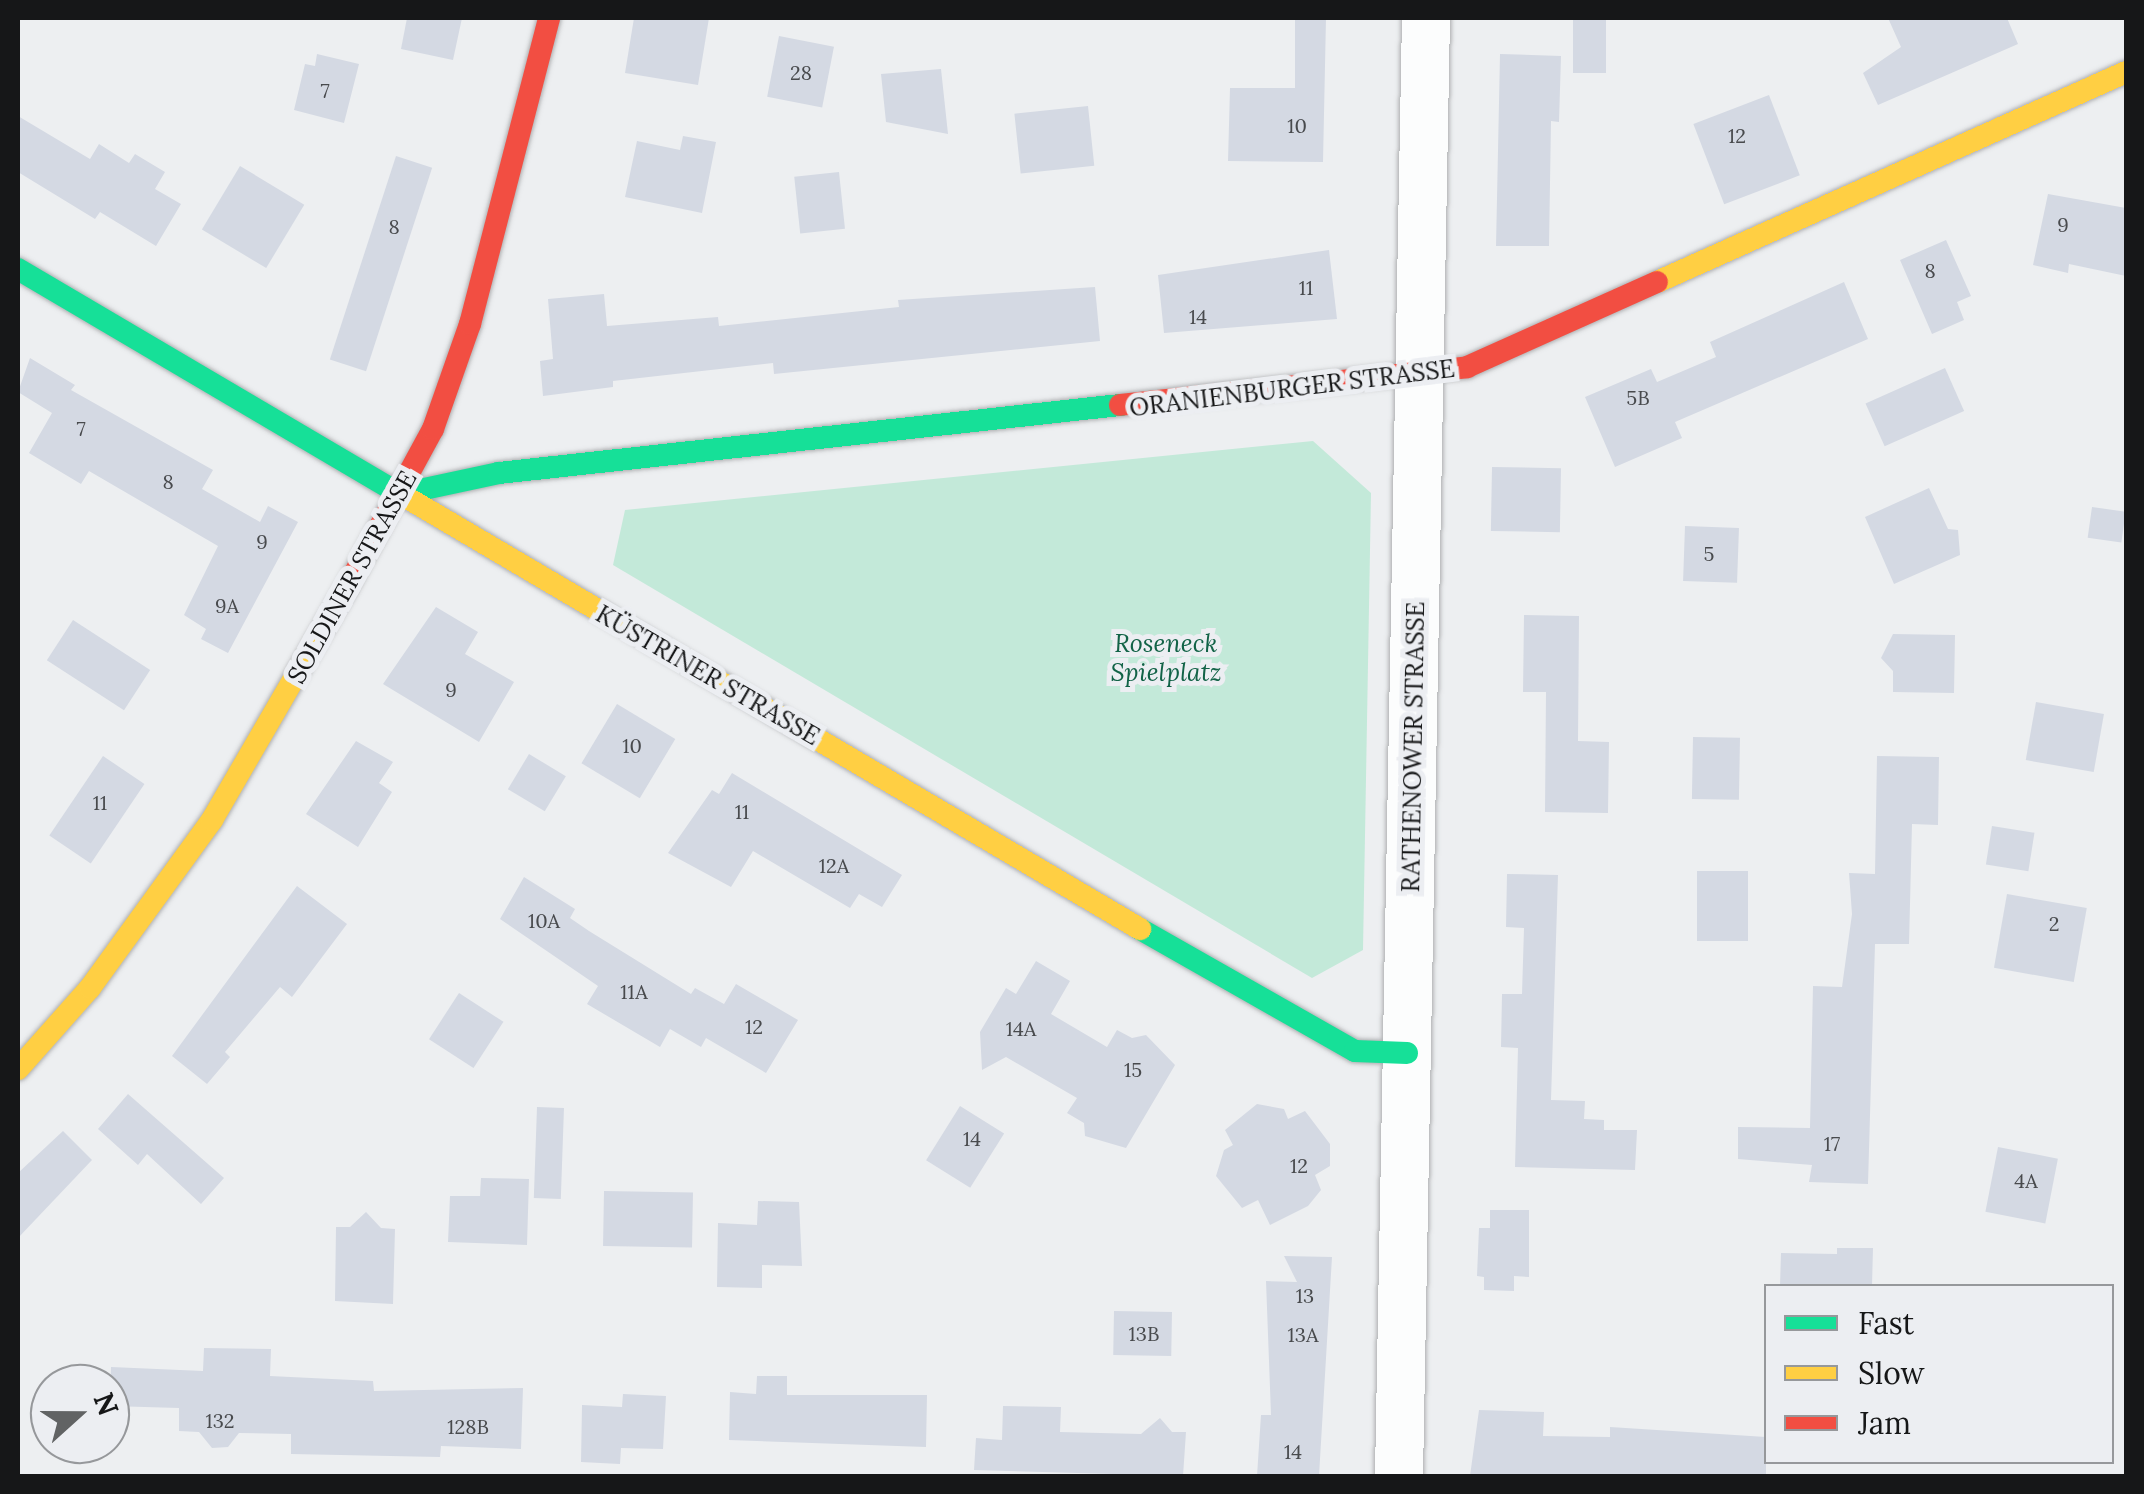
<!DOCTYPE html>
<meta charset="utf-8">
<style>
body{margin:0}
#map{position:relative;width:2144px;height:1494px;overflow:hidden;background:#edeff1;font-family:Lora,serif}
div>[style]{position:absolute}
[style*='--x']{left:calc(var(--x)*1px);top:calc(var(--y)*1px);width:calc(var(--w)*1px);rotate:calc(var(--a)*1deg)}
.green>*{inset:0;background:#c3e9d9}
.building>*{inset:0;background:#d4d9e3;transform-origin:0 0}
.roads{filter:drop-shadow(0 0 2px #afb0b2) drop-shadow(0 0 2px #afb0b2)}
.street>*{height:48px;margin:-24px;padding:0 24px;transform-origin:24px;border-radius:24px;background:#fcfdfd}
.fast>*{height:22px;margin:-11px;padding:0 11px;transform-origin:11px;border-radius:11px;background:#16e098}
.slow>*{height:22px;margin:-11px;padding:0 11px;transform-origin:11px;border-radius:11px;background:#ffcf43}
.jam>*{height:22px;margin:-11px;padding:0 11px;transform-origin:11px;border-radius:11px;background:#f24e42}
span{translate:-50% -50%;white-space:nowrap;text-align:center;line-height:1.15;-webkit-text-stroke:10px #eceef2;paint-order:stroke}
.number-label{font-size:20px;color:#484a4d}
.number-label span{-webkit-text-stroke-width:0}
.street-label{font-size:25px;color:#161718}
.park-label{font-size:25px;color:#126347;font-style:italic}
.frame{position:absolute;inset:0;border:20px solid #161718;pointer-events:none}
.legend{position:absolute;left:1764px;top:1284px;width:350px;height:180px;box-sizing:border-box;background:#eceef2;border:2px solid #96989b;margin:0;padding:12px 18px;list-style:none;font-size:30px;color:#161718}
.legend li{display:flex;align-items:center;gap:20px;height:50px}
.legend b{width:50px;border:2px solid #96989b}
.north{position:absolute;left:30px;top:1364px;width:100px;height:100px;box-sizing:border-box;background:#eceef2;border:2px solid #96989b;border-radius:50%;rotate:69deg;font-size:28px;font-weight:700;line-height:40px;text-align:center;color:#161718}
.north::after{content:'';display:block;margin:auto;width:35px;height:45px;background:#616364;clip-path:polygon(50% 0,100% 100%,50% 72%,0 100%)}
</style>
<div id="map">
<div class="green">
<i style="clip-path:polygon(1313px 441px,1371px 493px,1363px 950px,1312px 978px,613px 565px,625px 510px)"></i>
</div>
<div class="building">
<i style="clip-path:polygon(407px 18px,462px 18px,453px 60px,401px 49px)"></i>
<i style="clip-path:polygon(634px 18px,709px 18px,698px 85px,625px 73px)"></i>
<i style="clip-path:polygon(1295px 18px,1326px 18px,1323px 162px,1228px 161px,1230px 88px,1295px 88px)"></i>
<i style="left:1573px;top:18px;width:33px;height:55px"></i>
<i style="clip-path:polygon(1888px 18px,2007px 18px,2018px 44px,1878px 105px,1863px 73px,1901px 47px)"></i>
<i style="left:779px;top:36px;width:56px;height:62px;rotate:11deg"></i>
<i style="clip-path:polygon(317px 54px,359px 64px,344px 123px,294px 110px,305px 64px,315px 66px)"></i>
<i style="clip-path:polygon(1500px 54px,1561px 56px,1559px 122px,1551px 121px,1549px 246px,1496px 246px)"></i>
<i style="clip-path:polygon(941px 69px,948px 134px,886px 122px,881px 74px)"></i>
<i style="left:1769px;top:95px;width:86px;height:81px;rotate:69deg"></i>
<i style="left:1088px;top:106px;width:60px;height:74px;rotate:84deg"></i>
<i style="clip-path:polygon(18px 116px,90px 159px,99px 144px,129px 163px,135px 154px,165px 172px,155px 189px,181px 204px,156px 246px,100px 212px,95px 219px,18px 172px)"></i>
<i style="clip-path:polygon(683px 136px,716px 142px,702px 213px,625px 197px,637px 141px,680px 150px)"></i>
<i style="left:396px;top:156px;width:38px;height:214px;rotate:18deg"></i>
<i style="left:240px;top:166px;width:75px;height:74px;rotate:31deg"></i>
<i style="left:839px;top:172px;width:57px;height:45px;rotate:84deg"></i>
<i style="clip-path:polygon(2048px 194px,2126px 208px,2126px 276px,2069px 264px,2068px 273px,2033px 265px)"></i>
<i style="clip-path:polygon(1946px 240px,1971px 296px,1957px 302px,1964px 320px,1932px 334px,1900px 260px)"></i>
<i style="clip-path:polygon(1329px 250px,1337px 319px,1164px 333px,1158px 275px)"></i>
<i style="clip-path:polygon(1844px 282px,1868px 339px,1675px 422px,1682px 438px,1615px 467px,1585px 397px,1651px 369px,1657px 382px,1716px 357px,1710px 342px)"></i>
<i style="clip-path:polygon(1095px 287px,1100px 341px,774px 374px,773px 363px,613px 381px,613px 387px,543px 396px,540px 361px,553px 359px,548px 299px,604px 294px,607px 326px,718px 317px,719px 326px,899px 307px,898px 300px)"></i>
<i style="clip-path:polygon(30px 358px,75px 385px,71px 390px,213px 470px,202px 489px,260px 522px,268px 506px,298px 522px,228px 653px,201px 639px,206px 629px,184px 615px,218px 546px,89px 471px,81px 484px,29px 453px,52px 413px,18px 392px)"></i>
<i style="left:1945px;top:368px;width:47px;height:87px;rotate:66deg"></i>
<i style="left:1492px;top:467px;width:69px;height:64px;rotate:1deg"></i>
<i style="clip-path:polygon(1929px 488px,1948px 529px,1958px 530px,1960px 555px,1894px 584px,1865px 517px)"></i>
<i style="left:2092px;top:507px;width:34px;height:31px;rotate:8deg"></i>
<i style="left:1685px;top:526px;width:54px;height:55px;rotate:2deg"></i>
<i style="clip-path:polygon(436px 607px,478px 632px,465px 654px,514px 682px,479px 742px,383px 684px)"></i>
<i style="clip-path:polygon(1524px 615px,1579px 616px,1578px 741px,1609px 742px,1608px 813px,1545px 812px,1546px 692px,1523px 692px)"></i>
<i style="left:73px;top:620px;width:92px;height:48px;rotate:33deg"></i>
<i style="clip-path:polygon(1893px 634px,1955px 635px,1954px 693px,1893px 692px,1893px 671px,1881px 658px)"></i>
<i style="left:2036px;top:702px;width:69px;height:59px;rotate:10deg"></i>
<i style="left:617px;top:704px;width:68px;height:69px;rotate:31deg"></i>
<i style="left:1693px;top:737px;width:47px;height:62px;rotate:1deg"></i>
<i style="clip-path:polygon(356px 741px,393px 762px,379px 783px,392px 792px,358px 847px,306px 814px)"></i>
<i style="left:529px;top:754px;width:43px;height:41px;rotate:31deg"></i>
<i style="left:103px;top:756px;width:50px;height:96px;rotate:34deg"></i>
<i style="clip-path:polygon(1877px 756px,1939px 757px,1938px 825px,1912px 824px,1909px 944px,1875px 944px,1868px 1184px,1809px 1182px,1812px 1165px,1738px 1159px,1738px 1127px,1810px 1128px,1813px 986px,1842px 987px,1852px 914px,1849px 873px,1875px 874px)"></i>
<i style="clip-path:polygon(732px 773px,902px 875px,882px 907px,859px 894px,850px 908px,753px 851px,731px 887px,668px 853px,712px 790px,719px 794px)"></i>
<i style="left:1992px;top:826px;width:43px;height:39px;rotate:9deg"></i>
<i style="left:1697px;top:871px;width:51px;height:70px"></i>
<i style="clip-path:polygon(1507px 874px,1558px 875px,1551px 1100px,1585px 1101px,1584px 1119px,1604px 1120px,1604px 1130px,1637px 1130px,1635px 1170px,1515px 1167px,1518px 1048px,1501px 1047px,1502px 994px,1522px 994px,1524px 928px,1506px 927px)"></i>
<i style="clip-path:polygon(524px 877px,575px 909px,570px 918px,589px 931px,691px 994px,695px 988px,724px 1004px,736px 984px,798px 1020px,766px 1073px,706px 1038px,701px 1047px,670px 1029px,660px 1047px,587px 1004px,598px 986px,500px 919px)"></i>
<i style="clip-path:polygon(297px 886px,347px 924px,292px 997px,280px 987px,225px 1052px,230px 1057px,207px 1084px,172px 1056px)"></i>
<i style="left:2007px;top:894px;width:81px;height:75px;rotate:10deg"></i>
<i style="clip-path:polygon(1036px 961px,1070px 981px,1051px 1014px,1107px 1047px,1117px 1030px,1132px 1038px,1146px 1035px,1175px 1065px,1126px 1148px,1085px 1136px,1084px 1123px,1067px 1113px,1077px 1098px,1006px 1057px,982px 1070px,980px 1032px,1006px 988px,1016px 994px)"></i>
<i style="left:459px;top:993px;width:53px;height:55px;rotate:33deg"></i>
<i style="clip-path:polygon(128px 1094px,224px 1178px,201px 1204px,147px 1154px,138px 1165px,98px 1129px)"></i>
<i style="clip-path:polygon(1257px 1104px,1284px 1109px,1288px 1119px,1305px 1111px,1330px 1144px,1330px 1166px,1315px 1175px,1321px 1190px,1308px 1206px,1270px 1225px,1258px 1200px,1242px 1208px,1216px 1176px,1224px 1150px,1233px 1145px,1225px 1130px)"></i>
<i style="left:960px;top:1106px;width:52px;height:64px;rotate:32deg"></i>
<i style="left:537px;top:1107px;width:27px;height:91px;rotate:2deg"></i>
<i style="clip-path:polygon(63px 1131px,92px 1160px,18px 1238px,18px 1173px)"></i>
<i style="left:1998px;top:1147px;width:61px;height:66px;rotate:11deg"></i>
<i style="clip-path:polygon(481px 1178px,529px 1179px,527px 1245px,448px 1242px,450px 1196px,480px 1196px)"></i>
<i style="left:604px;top:1191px;width:89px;height:55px;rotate:1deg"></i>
<i style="clip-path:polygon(758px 1201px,799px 1202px,802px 1266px,762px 1265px,762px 1288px,717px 1287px,718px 1223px,757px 1225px)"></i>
<i style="clip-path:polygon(1490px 1210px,1529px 1210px,1529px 1277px,1514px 1276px,1514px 1291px,1484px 1290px,1484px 1277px,1477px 1276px,1479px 1228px,1490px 1228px)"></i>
<i style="clip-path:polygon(366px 1212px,381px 1228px,395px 1229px,393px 1304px,335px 1301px,336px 1227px,350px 1227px)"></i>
<i style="clip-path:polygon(1837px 1248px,1873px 1248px,1872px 1286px,1780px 1286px,1781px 1253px,1837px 1254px)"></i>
<i style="clip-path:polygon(1284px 1256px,1332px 1257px,1319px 1476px,1257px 1476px,1261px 1415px,1271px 1415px,1266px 1281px,1297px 1282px)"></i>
<i style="left:1114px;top:1311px;width:58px;height:44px;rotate:1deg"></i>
<i style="clip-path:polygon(204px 1348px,271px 1349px,270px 1376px,373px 1381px,374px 1391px,523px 1388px,521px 1449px,441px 1446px,440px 1457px,291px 1454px,291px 1434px,239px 1433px,228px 1447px,212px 1448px,199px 1432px,179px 1431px,179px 1408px,110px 1406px,111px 1367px,203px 1371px)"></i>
<i style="clip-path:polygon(757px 1376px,787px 1376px,787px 1395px,927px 1395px,926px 1447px,729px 1440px,730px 1392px,756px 1394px)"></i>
<i style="clip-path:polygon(623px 1394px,666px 1396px,663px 1449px,621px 1448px,620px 1464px,581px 1462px,582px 1405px,622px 1407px)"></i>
<i style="clip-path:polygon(1003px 1406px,1061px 1407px,1060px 1432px,1141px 1434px,1160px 1418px,1172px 1432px,1186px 1432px,1183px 1476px,974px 1470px,976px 1438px,1002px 1440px)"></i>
<i style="clip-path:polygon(1479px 1410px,1544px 1412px,1543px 1436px,1610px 1437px,1610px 1427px,1766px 1437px,1766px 1476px,1470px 1476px)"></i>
</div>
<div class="roads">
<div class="street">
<i style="--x:1399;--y:1476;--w:1458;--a:-88.94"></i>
</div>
<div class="fast">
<i style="--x:18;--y:269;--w:442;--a:30.5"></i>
<i style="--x:401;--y:494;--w:100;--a:-12.1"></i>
<i style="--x:499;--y:473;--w:625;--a:-6.25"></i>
<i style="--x:1140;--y:929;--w:247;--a:29.6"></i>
<i style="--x:1355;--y:1051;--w:52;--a:2.2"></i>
</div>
<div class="slow">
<i style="--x:1657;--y:282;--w:514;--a:-24.12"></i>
<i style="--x:399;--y:493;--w:860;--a:30.47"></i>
<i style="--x:18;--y:1069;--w:108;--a:-48.4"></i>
<i style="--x:90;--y:988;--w:208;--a:-54"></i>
<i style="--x:212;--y:820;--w:267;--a:-59.9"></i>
</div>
<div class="jam">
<i style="--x:1120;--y:405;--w:349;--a:-6.2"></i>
<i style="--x:1467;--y:367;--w:208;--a:-24.1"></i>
<i style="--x:346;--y:589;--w:182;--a:-61.5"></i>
<i style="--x:433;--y:429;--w:111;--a:-70.6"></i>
<i style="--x:470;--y:324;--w:316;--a:-75.5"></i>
</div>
</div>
<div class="number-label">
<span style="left:801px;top:72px">28</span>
<span style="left:325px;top:90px">7</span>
<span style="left:1297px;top:125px">10</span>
<span style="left:1737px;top:135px">12</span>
<span style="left:2063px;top:224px">9</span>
<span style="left:394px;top:226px">8</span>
<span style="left:1930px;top:270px">8</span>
<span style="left:1306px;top:287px">11</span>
<span style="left:1198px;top:316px">14</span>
<span style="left:1638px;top:397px">5B</span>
<span style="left:81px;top:428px">7</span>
<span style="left:168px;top:481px">8</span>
<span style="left:262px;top:541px">9</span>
<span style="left:1709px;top:553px">5</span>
<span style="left:227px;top:605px">9A</span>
<span style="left:451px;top:689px">9</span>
<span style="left:632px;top:745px">10</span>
<span style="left:100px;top:802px">11</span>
<span style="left:742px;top:811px">11</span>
<span style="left:834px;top:865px">12A</span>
<span style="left:544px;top:920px">10A</span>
<span style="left:2054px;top:923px">2</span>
<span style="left:634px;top:991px">11A</span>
<span style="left:754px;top:1026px">12</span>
<span style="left:1021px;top:1028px">14A</span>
<span style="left:1133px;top:1069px">15</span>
<span style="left:972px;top:1138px">14</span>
<span style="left:1832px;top:1143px">17</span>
<span style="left:1299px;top:1165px">12</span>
<span style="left:2026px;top:1180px">4A</span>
<span style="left:1305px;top:1295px">13</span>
<span style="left:1144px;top:1333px">13B</span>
<span style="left:1303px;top:1334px">13A</span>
<span style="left:220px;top:1420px">132</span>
<span style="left:468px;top:1426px">128B</span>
<span style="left:1293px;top:1451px">14</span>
</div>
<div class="street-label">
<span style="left:1292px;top:388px;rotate:-7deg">ORANIENBURGER STRASSE</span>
<span style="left:352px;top:577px;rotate:-61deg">SOLDINER STRASSE</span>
<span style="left:708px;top:675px;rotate:30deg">KÜSTRINER STRASSE</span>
<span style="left:1413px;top:747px;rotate:-89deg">RATHENOWER STRASSE</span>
</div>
<div class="park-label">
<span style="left:1166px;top:658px">Roseneck<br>Spielplatz</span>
</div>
<div class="frame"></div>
<ul class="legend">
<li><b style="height:12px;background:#16e098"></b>Fast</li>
<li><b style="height:12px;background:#ffcf43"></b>Slow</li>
<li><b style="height:12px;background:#f24e42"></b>Jam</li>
</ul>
<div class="north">N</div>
</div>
